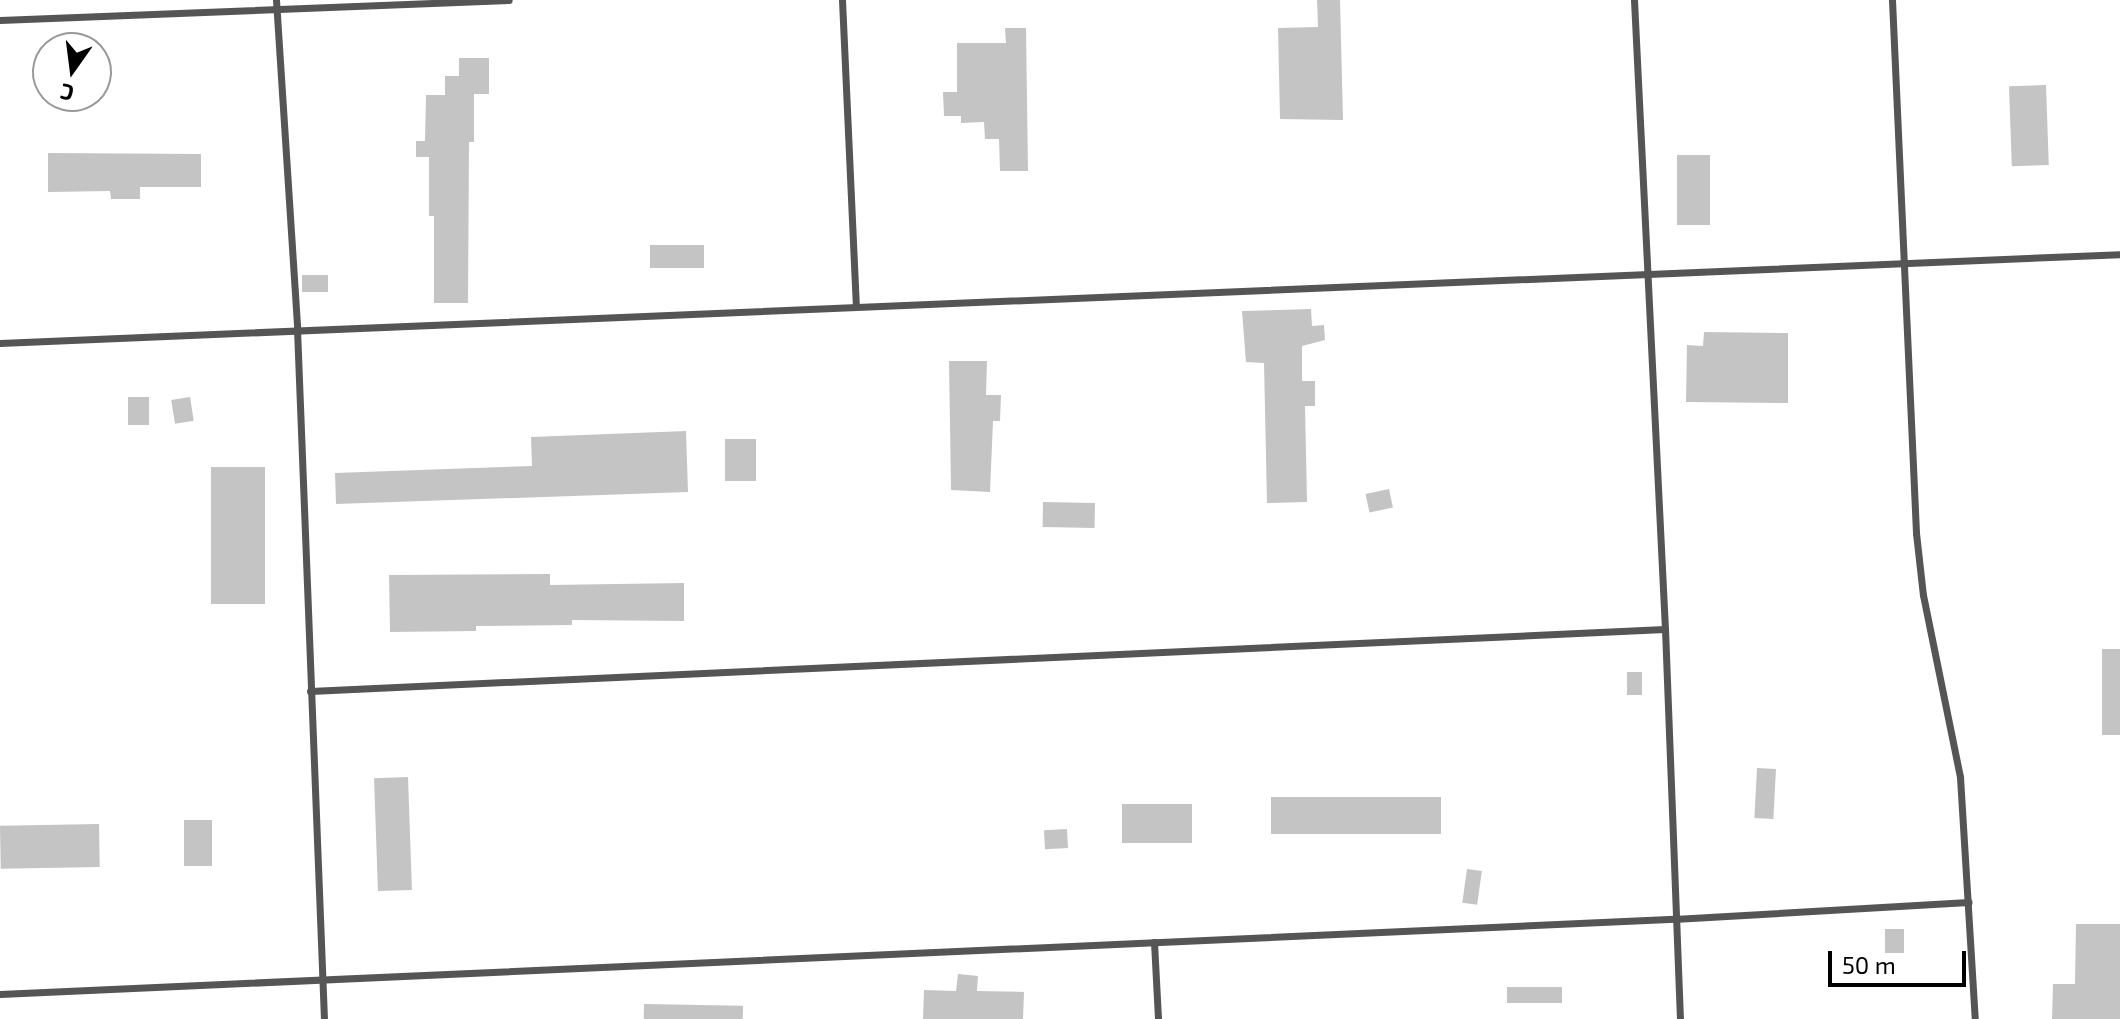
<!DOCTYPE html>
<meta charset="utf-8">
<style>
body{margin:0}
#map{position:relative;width:2120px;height:1019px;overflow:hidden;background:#fff;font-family:"Exo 2",sans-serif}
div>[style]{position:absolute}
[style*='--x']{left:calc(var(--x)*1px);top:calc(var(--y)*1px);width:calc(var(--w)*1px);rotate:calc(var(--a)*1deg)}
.building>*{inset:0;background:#c4c4c4;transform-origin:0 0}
.service>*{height:7px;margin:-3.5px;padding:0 3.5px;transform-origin:3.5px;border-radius:3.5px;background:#555}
span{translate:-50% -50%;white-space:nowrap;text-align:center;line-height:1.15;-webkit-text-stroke:7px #fff;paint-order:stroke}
.north{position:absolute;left:32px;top:32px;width:80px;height:80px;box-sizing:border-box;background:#fff;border:2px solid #999;border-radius:50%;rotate:194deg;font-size:22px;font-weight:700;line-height:32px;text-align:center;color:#000}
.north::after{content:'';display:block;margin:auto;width:28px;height:36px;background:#000;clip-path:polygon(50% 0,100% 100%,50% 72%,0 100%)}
.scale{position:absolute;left:1828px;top:951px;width:138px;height:36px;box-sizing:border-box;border:4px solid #000;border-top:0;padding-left:10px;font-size:24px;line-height:28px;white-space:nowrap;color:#000;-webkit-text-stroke:6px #fff;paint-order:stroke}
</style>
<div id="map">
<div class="building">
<i style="clip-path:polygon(1317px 0,1340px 0,1343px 120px,1280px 119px,1278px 28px,1318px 27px)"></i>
<i style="clip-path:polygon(1005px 28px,1026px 28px,1028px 171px,1000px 171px,999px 139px,985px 139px,984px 122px,961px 123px,961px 116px,944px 116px,943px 92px,957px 92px,957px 43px,1006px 43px)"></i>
<i style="clip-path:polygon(459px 58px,489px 58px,489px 94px,474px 94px,474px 142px,469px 142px,468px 303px,434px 303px,434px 216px,429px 216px,429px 157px,416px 157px,416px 141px,425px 141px,426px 95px,445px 95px,445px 76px,459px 76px)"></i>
<i style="left:2046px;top:85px;width:80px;height:37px;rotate:88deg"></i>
<i style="clip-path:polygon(48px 153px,201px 154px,201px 187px,140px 187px,140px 199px,111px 199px,110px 191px,48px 192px)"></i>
<i style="left:1710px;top:155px;width:70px;height:33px;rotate:90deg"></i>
<i style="left:650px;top:245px;width:54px;height:23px"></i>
<i style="left:328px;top:275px;width:17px;height:26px;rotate:90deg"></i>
<i style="clip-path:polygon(1311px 309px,1312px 326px,1324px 325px,1325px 340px,1302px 346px,1302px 381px,1315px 381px,1315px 406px,1305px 406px,1307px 502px,1267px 503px,1264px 363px,1246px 362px,1242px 311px)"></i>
<i style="clip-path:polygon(1704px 332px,1788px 333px,1788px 403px,1686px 402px,1687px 345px,1703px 346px)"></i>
<i style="clip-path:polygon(949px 361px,987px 361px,986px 395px,1001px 395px,1000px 421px,993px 421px,990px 492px,951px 490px)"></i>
<i style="left:128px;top:397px;width:21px;height:28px"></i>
<i style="left:190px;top:397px;width:24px;height:19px;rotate:81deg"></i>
<i style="clip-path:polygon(686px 431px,688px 492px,336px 504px,335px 473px,532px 466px,531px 437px)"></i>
<i style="left:725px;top:439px;width:31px;height:42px"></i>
<i style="left:211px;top:467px;width:54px;height:137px"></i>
<i style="left:1389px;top:489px;width:19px;height:24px;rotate:78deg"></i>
<i style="left:1043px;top:502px;width:52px;height:25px;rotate:1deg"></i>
<i style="clip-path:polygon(550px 574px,550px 585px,684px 583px,684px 621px,572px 620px,572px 625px,476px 626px,476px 631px,390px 632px,389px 575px)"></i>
<i style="left:2102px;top:649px;width:18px;height:86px"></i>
<i style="left:1627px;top:672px;width:15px;height:23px"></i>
<i style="left:1757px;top:768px;width:19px;height:50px;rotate:3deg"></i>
<i style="left:408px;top:777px;width:113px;height:34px;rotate:88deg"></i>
<i style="left:1441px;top:797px;width:37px;height:170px;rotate:90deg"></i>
<i style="left:1192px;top:804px;width:39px;height:70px;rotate:90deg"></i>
<i style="left:184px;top:820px;width:28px;height:46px"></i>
<i style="left:99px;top:824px;width:43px;height:99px;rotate:89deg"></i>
<i style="left:1067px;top:829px;width:19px;height:23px;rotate:87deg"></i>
<i style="left:1467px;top:869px;width:15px;height:34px;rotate:8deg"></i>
<i style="clip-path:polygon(2076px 924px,2120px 924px,2120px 1019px,2052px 1019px,2053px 984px,2075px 984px)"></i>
<i style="left:1885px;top:929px;width:19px;height:24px"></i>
<i style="clip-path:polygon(958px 974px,978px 976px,977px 991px,1024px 992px,1023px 1019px,923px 1019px,924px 990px,956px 991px)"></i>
<i style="left:1507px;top:987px;width:55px;height:16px"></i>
<i style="left:644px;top:1004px;width:99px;height:15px;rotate:1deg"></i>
</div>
<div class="service">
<i style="--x:276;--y:0;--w:330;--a:86.3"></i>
<i style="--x:297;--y:329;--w:691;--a:87.76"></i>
<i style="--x:842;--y:0;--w:306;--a:87.4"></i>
<i style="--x:1634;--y:0;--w:630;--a:87.18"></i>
<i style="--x:1665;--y:629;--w:390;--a:87.8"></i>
<i style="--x:1892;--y:0;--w:534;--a:87.42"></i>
<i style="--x:1916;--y:533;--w:62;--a:83.6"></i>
<i style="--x:1923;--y:595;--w:186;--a:78.5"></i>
<i style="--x:1960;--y:777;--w:242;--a:86.5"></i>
<i style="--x:0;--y:20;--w:509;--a:-2.25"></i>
<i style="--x:0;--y:343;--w:2122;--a:-2.4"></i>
<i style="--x:310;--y:691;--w:1356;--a:-2.62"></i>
<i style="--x:1154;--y:942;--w:77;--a:87"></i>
<i style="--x:0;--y:994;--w:1676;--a:-2.57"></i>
<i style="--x:1674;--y:919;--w:295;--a:-3.3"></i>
</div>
<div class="north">С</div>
<div class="scale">50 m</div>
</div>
